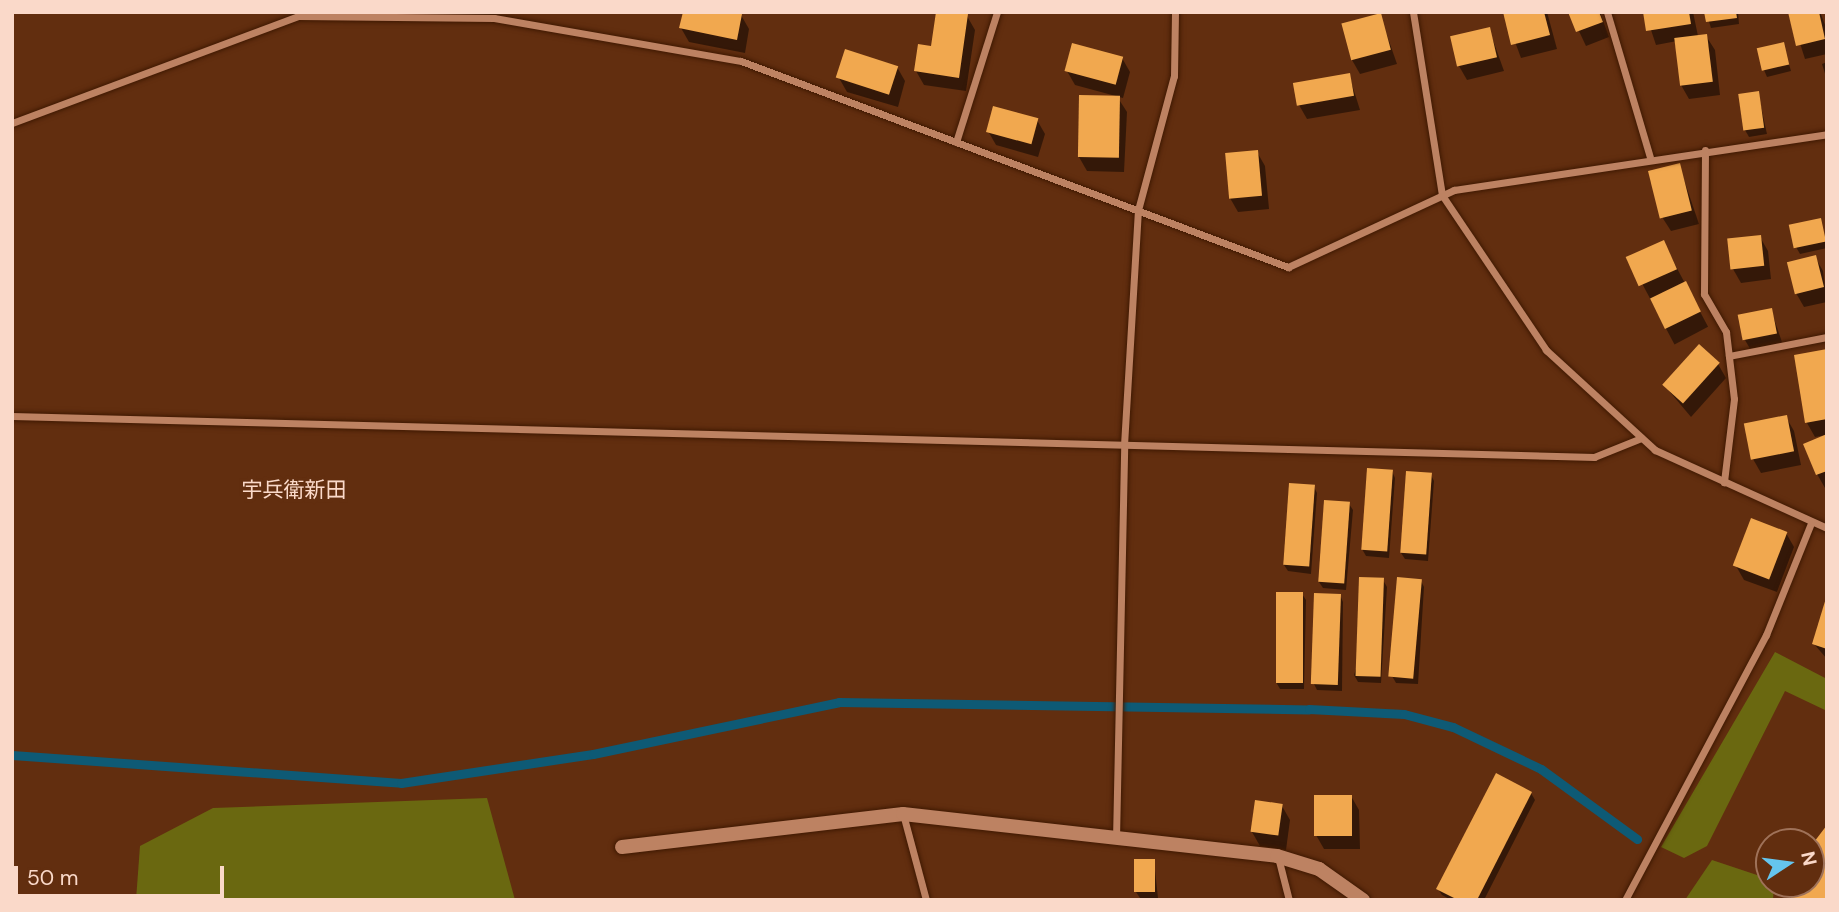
<!DOCTYPE html>
<meta charset="utf-8">
<style>
body{margin:0}
#map{position:relative;width:1839px;height:912px;overflow:hidden;background:#622e0f;font-family:"DM Sans","Noto Sans JP",sans-serif}
div>[style]{position:absolute}
[style*='--x']{left:calc(var(--x)*1px);top:calc(var(--y)*1px);width:calc(var(--w)*1px);rotate:calc(var(--a)*1deg)}
.green>*{inset:0;background:#6a6810}
.shadow>*{inset:0;background:#0007;transform-origin:0 0}
.stream>*{height:9px;margin:-4.5px;padding:0 4.5px;transform-origin:4.5px;border-radius:4.5px;background:#0e5a75}
.building>*{inset:0;background:#f1a84f;transform-origin:0 0}
.roads{filter:drop-shadow(0 0 2px #3f1902) drop-shadow(0 0 2px #3f1902)}
.street>*{height:7px;margin:-3.5px;padding:0 3.5px;transform-origin:3.5px;border-radius:3.5px;background:#bd8262}
.secondary>*{height:14px;margin:-7px;padding:0 7px;transform-origin:7px;border-radius:7px;background:#bd8262}
span{translate:-50% -50%;white-space:nowrap;text-align:center;line-height:1.15;-webkit-text-stroke:7px #622e0f;paint-order:stroke}
.quarter-label{font-size:21px;color:#fad9c9}
.frame{position:absolute;inset:0;border:14px solid #fad9c9;pointer-events:none}
.north{position:absolute;left:1755px;top:828px;width:70px;height:70px;box-sizing:border-box;background:#622e0f;border:2px solid #9f7259;border-radius:50%;rotate:77deg;font-size:19px;font-weight:700;line-height:28px;text-align:center;color:#fad9c9}
.north::after{content:'';display:block;margin:auto;width:24px;height:32px;background:#65c5ee;clip-path:polygon(50% 0,100% 100%,50% 72%,0 100%)}
.scale{position:absolute;left:14px;top:866px;width:210px;height:32px;box-sizing:border-box;border:4px solid #fad9c9;border-top:0;padding-left:9px;font-size:21px;line-height:24px;white-space:nowrap;color:#fad9c9;-webkit-text-stroke:5px #622e0f;paint-order:stroke}
</style>
<div id="map">
<div class="green">
<i style="clip-path:polygon(1775px 652px,1827px 679px,1827px 711px,1785px 691px,1707px 846px,1684px 858px,1661px 847px)"></i>
<i style="clip-path:polygon(487px 798px,515px 900px,136px 900px,140px 846px,213px 808px)"></i>
<i style="clip-path:polygon(1712px 860px,1769px 879px,1774px 884px,1773px 900px,1685px 900px)"></i>
</div>
<div class="shadow">
<i style="clip-path:polygon(684px 12px,741px 15px,749px 29px,745px 53px,689px 42px,681px 28px)"></i>
<i style="clip-path:polygon(938px 12px,967px 16px,975px 30px,966px 91px,924px 85px,916px 71px,933px 48px)"></i>
<i style="clip-path:polygon(1504px 12px,1547px 12px,1557px 49px,1521px 58px)"></i>
<i style="clip-path:polygon(1570px 12px,1600px 12px,1609px 37px,1586px 46px)"></i>
<i style="clip-path:polygon(1645px 12px,1693px 12px,1698px 36px,1706px 36px,1715px 50px,1720px 95px,1689px 99px,1681px 85px,1677px 41px,1656px 45px)"></i>
<i style="clip-path:polygon(1706px 12px,1738px 12px,1739px 24px,1711px 28px)"></i>
<i style="clip-path:polygon(1790px 12px,1820px 12px,1827px 30px,1827px 54px,1805px 59px)"></i>
<i style="clip-path:polygon(1380px 15px,1397px 64px,1360px 74px,1352px 60px)"></i>
<i style="clip-path:polygon(1489px 29px,1504px 71px,1467px 80px,1459px 66px)"></i>
<i style="clip-path:polygon(1783px 44px,1791px 71px,1767px 77px,1764px 70px)"></i>
<i style="clip-path:polygon(1122px 58px,1130px 72px,1123px 98px,1075px 85px,1067px 71px)"></i>
<i style="clip-path:polygon(1827px 62px,1827px 80px,1822px 64px)"></i>
<i style="clip-path:polygon(897px 67px,905px 81px,898px 107px,847px 92px,839px 78px)"></i>
<i style="clip-path:polygon(1349px 75px,1360px 110px,1307px 119px,1299px 105px)"></i>
<i style="clip-path:polygon(1758px 93px,1767px 134px,1749px 137px,1745px 130px)"></i>
<i style="clip-path:polygon(1118px 98px,1127px 112px,1124px 172px,1087px 171px,1079px 157px)"></i>
<i style="clip-path:polygon(1037px 120px,1045px 134px,1038px 157px,996px 145px,988px 131px)"></i>
<i style="clip-path:polygon(1257px 152px,1265px 166px,1269px 209px,1238px 212px,1230px 198px)"></i>
<i style="clip-path:polygon(1679px 165px,1699px 224px,1671px 231px,1662px 217px)"></i>
<i style="clip-path:polygon(1820px 220px,1827px 248px,1800px 254px,1796px 247px)"></i>
<i style="clip-path:polygon(1760px 237px,1768px 251px,1771px 279px,1741px 283px,1733px 269px)"></i>
<i style="left:1663px;top:242px;width:96px;height:38px;rotate:62deg"></i>
<i style="clip-path:polygon(1815px 257px,1823px 271px,1827px 302px,1804px 307px,1796px 293px)"></i>
<i style="clip-path:polygon(1771px 310px,1784px 348px,1753px 354px,1745px 340px)"></i>
<i style="clip-path:polygon(1827px 351px,1827px 488px,1825px 488px,1817px 474px,1826px 435px,1815px 437px,1807px 423px)"></i>
<i style="clip-path:polygon(1718px 364px,1726px 378px,1691px 417px,1664px 385px)"></i>
<i style="clip-path:polygon(1786px 417px,1794px 431px,1801px 465px,1761px 473px,1753px 459px,1746px 425px)"></i>
<i style="clip-path:polygon(1392px 471px,1395px 478px,1389px 558px,1366px 556px,1362px 549px)"></i>
<i style="clip-path:polygon(1431px 475px,1434px 481px,1428px 561px,1405px 559px,1401px 553px)"></i>
<i style="clip-path:polygon(1314px 487px,1317px 493px,1311px 574px,1288px 571px,1284px 565px)"></i>
<i style="clip-path:polygon(1349px 504px,1353px 510px,1346px 590px,1323px 588px,1319px 582px)"></i>
<i style="clip-path:polygon(1786px 533px,1794px 547px,1777px 592px,1744px 580px,1736px 566px)"></i>
<i style="clip-path:polygon(1383px 580px,1387px 587px,1381px 683px,1358px 682px,1354px 675px)"></i>
<i style="clip-path:polygon(1421px 581px,1424px 587px,1418px 684px,1396px 683px,1392px 676px)"></i>
<i style="clip-path:polygon(1302px 594px,1306px 600px,1304px 689px,1280px 689px,1276px 682px)"></i>
<i style="clip-path:polygon(1340px 595px,1343px 602px,1342px 691px,1317px 690px,1314px 684px)"></i>
<i style="clip-path:polygon(1827px 602px,1827px 659px,1814px 644px)"></i>
<i style="clip-path:polygon(1531px 793px,1535px 800px,1484px 900px,1451px 900px,1442px 895px,1438px 889px)"></i>
<i style="clip-path:polygon(1351px 796px,1359px 810px,1360px 849px,1324px 849px,1316px 835px)"></i>
<i style="clip-path:polygon(1282px 806px,1290px 820px,1286px 850px,1260px 846px,1252px 832px)"></i>
<i style="clip-path:polygon(1154px 861px,1158px 898px,1140px 898px,1136px 892px)"></i>
</div>
<div class="stream">
<i style="--x:12;--y:755;--w:390;--a:4.1"></i>
<i style="--x:401;--y:783;--w:194;--a:-8.6"></i>
<i style="--x:593;--y:754;--w:251;--a:-11.9"></i>
<i style="--x:839;--y:702;--w:470;--a:0.9"></i>
<i style="--x:1309;--y:709;--w:95;--a:3"></i>
<i style="--x:1404;--y:714;--w:51;--a:14.9"></i>
<i style="--x:1453;--y:727;--w:98;--a:25.5"></i>
<i style="--x:1541;--y:769;--w:119;--a:36.1"></i>
</div>
<div class="building">
<i style="clip-path:polygon(683px 12px,742px 14px,737px 40px,679px 28px)"></i>
<i style="clip-path:polygon(936px 12px,968px 14px,959px 78px,914px 71px,918px 44px,931px 46px)"></i>
<i style="clip-path:polygon(1503px 12px,1544px 12px,1550px 35px,1511px 45px)"></i>
<i style="clip-path:polygon(1568px 12px,1599px 12px,1603px 22px,1576px 32px)"></i>
<i style="clip-path:polygon(1643px 12px,1689px 12px,1691px 24px,1646px 31px)"></i>
<i style="clip-path:polygon(1704px 12px,1736px 12px,1737px 18px,1706px 22px)"></i>
<i style="clip-path:polygon(1788px 12px,1819px 12px,1825px 39px,1796px 46px)"></i>
<i style="left:1381px;top:13px;width:38px;height:41px;rotate:75deg"></i>
<i style="left:1490px;top:27px;width:31px;height:41px;rotate:77deg"></i>
<i style="left:1707px;top:34px;width:48px;height:33px;rotate:83deg"></i>
<i style="left:1784px;top:42px;width:23px;height:28px;rotate:77deg"></i>
<i style="left:1072px;top:43px;width:53px;height:29px;rotate:15deg"></i>
<i style="left:845px;top:49px;width:56px;height:30px;rotate:18deg"></i>
<i style="left:1350px;top:73px;width:23px;height:58px;rotate:80deg"></i>
<i style="left:1759px;top:91px;width:37px;height:21px;rotate:82deg"></i>
<i style="left:1079px;top:95px;width:41px;height:62px;rotate:1deg"></i>
<i style="left:993px;top:106px;width:47px;height:27px;rotate:15deg"></i>
<i style="left:1258px;top:150px;width:46px;height:33px;rotate:85deg"></i>
<i style="left:1680px;top:163px;width:49px;height:33px;rotate:76deg"></i>
<i style="left:1821px;top:218px;width:24px;height:33px;rotate:78deg"></i>
<i style="left:1761px;top:235px;width:31px;height:34px;rotate:84deg"></i>
<i style="left:1664px;top:240px;width:32px;height:42px;rotate:66deg"></i>
<i style="left:1816px;top:255px;width:33px;height:30px;rotate:76deg"></i>
<i style="left:1686px;top:281px;width:34px;height:40px;rotate:64deg"></i>
<i style="left:1772px;top:308px;width:26px;height:35px;rotate:79deg"></i>
<i style="left:1699px;top:344px;width:28px;height:55px;rotate:42deg"></i>
<i style="clip-path:polygon(1827px 349px,1827px 419px,1805px 423px,1794px 355px)"></i>
<i style="left:1787px;top:415px;width:37px;height:44px;rotate:79deg"></i>
<i style="clip-path:polygon(1827px 434px,1827px 471px,1816px 475px,1803px 444px)"></i>
<i style="left:1367px;top:468px;width:26px;height:82px;rotate:4deg"></i>
<i style="left:1406px;top:471px;width:26px;height:82px;rotate:4deg"></i>
<i style="left:1289px;top:483px;width:26px;height:82px;rotate:4deg"></i>
<i style="left:1324px;top:500px;width:26px;height:82px;rotate:4deg"></i>
<i style="left:1751px;top:518px;width:39px;height:51px;rotate:21deg"></i>
<i style="left:1359px;top:577px;width:25px;height:99px;rotate:2deg"></i>
<i style="left:1397px;top:577px;width:25px;height:100px;rotate:5deg"></i>
<i style="left:1276px;top:592px;width:27px;height:91px"></i>
<i style="left:1314px;top:593px;width:27px;height:91px;rotate:2deg"></i>
<i style="clip-path:polygon(1826px 598px,1827px 598px,1827px 649px,1812px 644px)"></i>
<i style="clip-path:polygon(1496px 773px,1532px 792px,1477px 900px,1458px 900px,1436px 889px)"></i>
<i style="left:1314px;top:795px;width:38px;height:41px"></i>
<i style="left:1255px;top:800px;width:28px;height:32px;rotate:8deg"></i>
<i style="clip-path:polygon(1827px 825px,1827px 900px,1790px 900px,1796px 884px,1811px 884px,1811px 846px)"></i>
<i style="left:1134px;top:859px;width:21px;height:33px"></i>
</div>
<div class="roads">
<div class="street">
<i style="--x:1413;--y:12;--w:185;--a:81"></i>
<i style="--x:1442;--y:195;--w:187;--a:56.1"></i>
<i style="--x:1546;--y:350;--w:148;--a:42.5"></i>
<i style="--x:1655;--y:450;--w:189;--a:24.4"></i>
<i style="--x:1607;--y:12;--w:151;--a:73.5"></i>
<i style="--x:12;--y:123;--w:305;--a:-20.5"></i>
<i style="--x:298;--y:16;--w:196;--a:0.6"></i>
<i style="--x:494;--y:18;--w:251;--a:9.9"></i>
<i style="--x:741;--y:61;--w:585;--a:20.64"></i>
<i style="--x:1288;--y:267;--w:183;--a:-24.9"></i>
<i style="--x:1454;--y:190;--w:377;--a:-8.5"></i>
<i style="--x:956;--y:142;--w:136;--a:-72.5"></i>
<i style="--x:1705;--y:150;--w:144;--a:90.4"></i>
<i style="--x:1704;--y:294;--w:44;--a:59.9"></i>
<i style="--x:1726;--y:332;--w:67;--a:83.2"></i>
<i style="--x:1734;--y:399;--w:84;--a:96.9"></i>
<i style="--x:1729;--y:356;--w:100;--a:-11"></i>
<i style="--x:12;--y:416;--w:1583;--a:1.48"></i>
<i style="--x:1594;--y:457;--w:51;--a:-22"></i>
<i style="--x:903;--y:814;--w:89;--a:75"></i>
<i style="--x:1116;--y:839;--w:394;--a:-88.8"></i>
<i style="--x:1124;--y:445;--w:235;--a:-86.6"></i>
<i style="--x:1138;--y:210;--w:139;--a:-75"></i>
<i style="--x:1174;--y:76;--w:64;--a:-89.1"></i>
<i style="--x:1278;--y:857;--w:44;--a:75.7"></i>
<i style="--x:1625;--y:900;--w:300;--a:-62"></i>
<i style="--x:1766;--y:635;--w:121;--a:-68.1"></i>
</div>
<div class="secondary">
<i style="--x:622;--y:847;--w:283;--a:-6.7"></i>
<i style="--x:903;--y:814;--w:376;--a:6.4"></i>
<i style="--x:1277;--y:856;--w:44;--a:17.2"></i>
<i style="--x:1319;--y:869;--w:54;--a:35.2"></i>
</div>
</div>
<div class="quarter-label">
<span style="left:294px;top:490px">宇兵衛新田</span>
</div>
<div class="frame"></div>
<div class="north">N</div>
<div class="scale">50 m</div>
</div>
